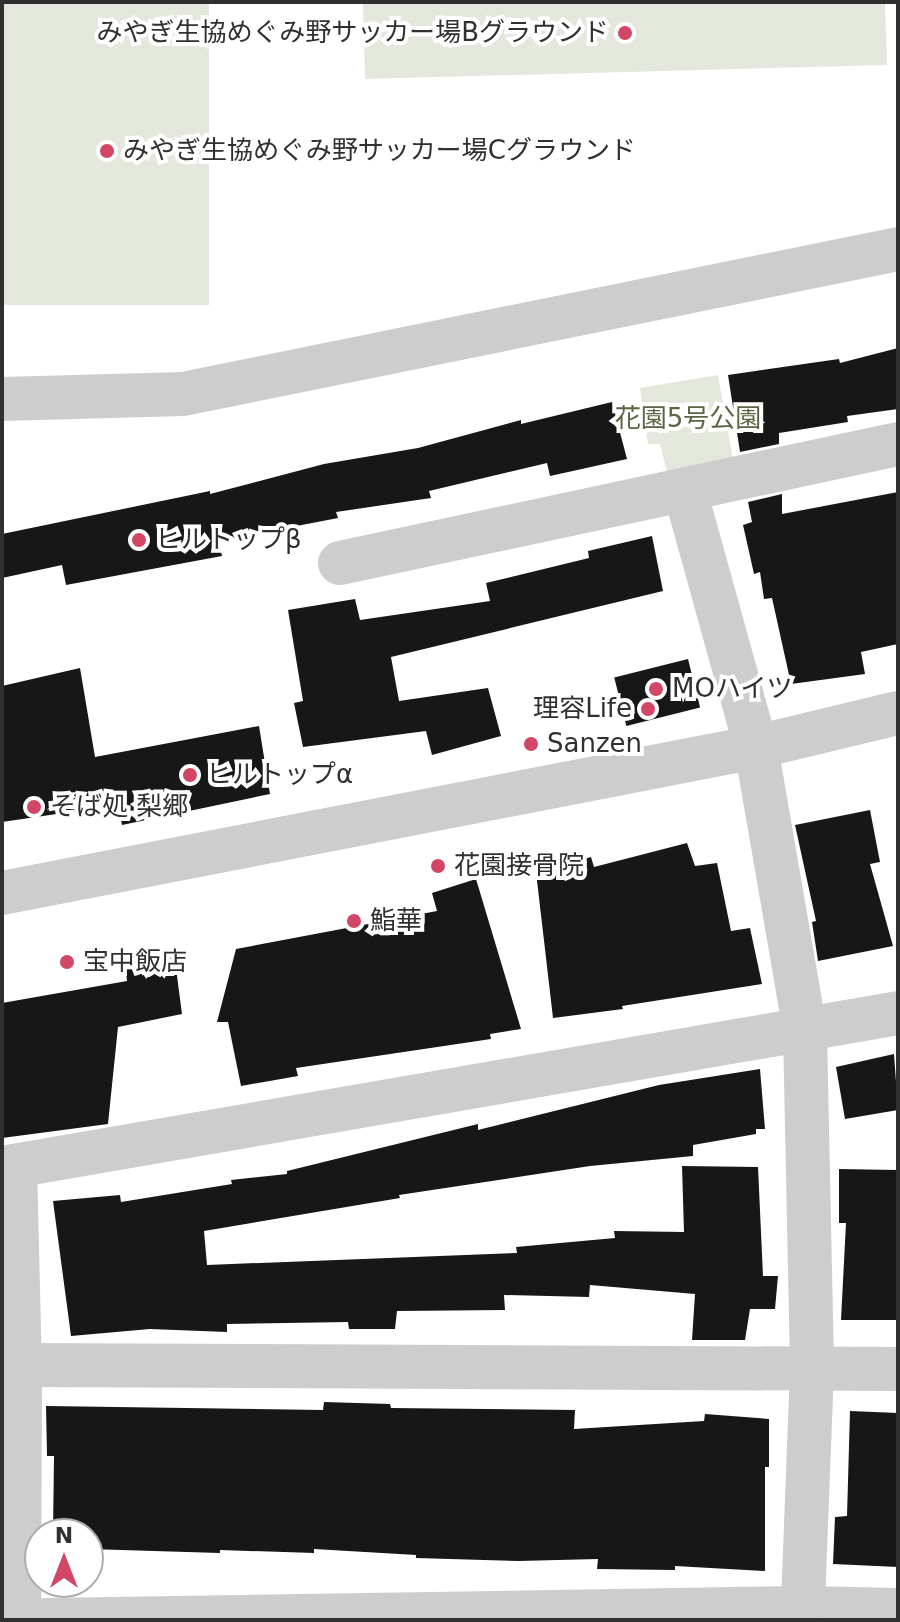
<!DOCTYPE html>
<meta charset="utf-8">
<style>
body{margin:0}
#map{position:relative;width:900px;height:1622px;overflow:hidden;background:#fff;font-family:"DejaVu Sans","Noto Sans JP",sans-serif}
div>[style]{position:absolute}
[style*='--x']{left:calc(var(--x)*1px);top:calc(var(--y)*1px);width:calc(var(--w)*1px);rotate:calc(var(--a)*1deg)}
.green>*{inset:0;background:#e4e8dc;transform-origin:0 0}
.building>*{inset:0;background:#171717;transform-origin:0 0}
.minor>*{height:44px;margin:-22px;padding:0 22px;transform-origin:22px;border-radius:22px;background:#cdcdcd}
.dots>*{width:22px;height:22px;translate:-50% -50%;box-sizing:border-box;border:4px solid #fff;border-radius:50%}
span{translate:-50% -50%;white-space:nowrap;text-align:center;line-height:1.15;-webkit-text-stroke:8px #fff;paint-order:stroke}
.poi-label{font-size:26px;color:#303030}
.right{translate:-100% -50%;text-align:right}
.left{translate:0 -50%;text-align:left}
.park-label{font-size:26px;color:#596642}
.frame{position:absolute;inset:0;border:4px solid #303030;pointer-events:none}
.north{position:absolute;left:24px;top:1518px;width:80px;height:80px;box-sizing:border-box;background:#fff;border:2px solid #acacac;border-radius:50%;rotate:0deg;font-size:22px;font-weight:700;line-height:32px;text-align:center;color:#303030}
.north::after{content:'';display:block;margin:auto;width:28px;height:36px;background:#d24666;clip-path:polygon(50% 0,100% 100%,50% 72%,0 100%)}
</style>
<div id="map">
<div class="green">
<i style="left:2px;top:2px;width:207px;height:303px"></i>
<i style="clip-path:polygon(363px 2px,885px 2px,887px 65px,365px 79px)"></i>
<i style="clip-path:polygon(718px 375px,734px 466px,669px 480px,660px 444px,648px 444px,640px 388px)"></i>
</div>
<div class="building">
<i style="clip-path:polygon(898px 348px,898px 409px,847px 416px,848px 422px,779px 433px,779px 444px,740px 452px,728px 375px,839px 359px,840px 363px)"></i>
<i style="clip-path:polygon(612px 402px,627px 459px,550px 476px,547px 463px,429px 491px,431px 498px,336px 512px,338px 518px,219px 541px,222px 556px,66px 585px,62px 565px,2px 578px,2px 534px,210px 491px,210px 494px,324px 464px,418px 448px,521px 420px,521px 424px)"></i>
<i style="clip-path:polygon(898px 492px,898px 644px,861px 652px,865px 674px,791px 684px,772px 598px,764px 599px,760px 572px,754px 574px,743px 525px,752px 522px,748px 502px,782px 494px,782px 514px)"></i>
<i style="clip-path:polygon(652px 536px,663px 591px,391px 657px,399px 701px,488px 688px,501px 736px,432px 755px,426px 731px,303px 747px,294px 703px,303px 701px,288px 610px,355px 599px,360px 620px,490px 601px,486px 583px,589px 558px,588px 551px)"></i>
<i style="left:688px;top:659px;width:50px;height:76px;rotate:76deg"></i>
<i style="clip-path:polygon(80px 668px,95px 757px,259px 726px,270px 794px,122px 825px,118px 805px,2px 822px,2px 686px)"></i>
<i style="clip-path:polygon(870px 810px,880px 862px,870px 864px,893px 946px,818px 961px,812px 922px,816px 921px,795px 825px)"></i>
<i style="clip-path:polygon(687px 843px,695px 866px,717px 863px,731px 931px,750px 928px,762px 984px,622px 1006px,623px 1009px,553px 1018px,536px 872px,591px 857px,594px 867px)"></i>
<i style="clip-path:polygon(476px 879px,521px 1029px,490px 1034px,491px 1039px,296px 1068px,298px 1076px,241px 1086px,228px 1022px,217px 1022px,236px 949px,437px 911px,432px 893px)"></i>
<i style="clip-path:polygon(174px 953px,182px 1014px,118px 1027px,108px 1124px,2px 1138px,2px 1003px,127px 981px,125px 964px)"></i>
<i style="clip-path:polygon(894px 1054px,898px 1110px,845px 1119px,836px 1067px)"></i>
<i style="clip-path:polygon(760px 1069px,765px 1129px,756px 1129px,756px 1134px,693px 1145px,693px 1156px,590px 1166px,399px 1195px,400px 1198px,204px 1231px,207px 1265px,517px 1253px,516px 1247px,615px 1238px,614px 1231px,684px 1232px,682px 1166px,758px 1167px,763px 1276px,778px 1276px,775px 1309px,750px 1309px,745px 1340px,692px 1340px,695px 1294px,590px 1285px,589px 1297px,504px 1295px,505px 1310px,397px 1311px,395px 1329px,349px 1329px,348px 1322px,227px 1324px,227px 1332px,150px 1329px,71px 1336px,53px 1201px,120px 1195px,121px 1202px,232px 1184px,231px 1180px,287px 1174px,287px 1171px,478px 1124px,478px 1130px,659px 1085px)"></i>
<i style="clip-path:polygon(839px 1169px,898px 1170px,898px 1320px,841px 1320px,846px 1223px,839px 1223px)"></i>
<i style="clip-path:polygon(324px 1402px,390px 1404px,391px 1408px,575px 1410px,574px 1429px,704px 1421px,705px 1414px,769px 1419px,769px 1467px,765px 1467px,765px 1571px,675px 1566px,675px 1570px,597px 1569px,598px 1559px,518px 1561px,416px 1558px,416px 1555px,314px 1549px,314px 1553px,220px 1550px,220px 1553px,88px 1549px,88px 1534px,53px 1534px,54px 1456px,47px 1456px,46px 1406px,323px 1410px)"></i>
<i style="clip-path:polygon(850px 1411px,898px 1413px,898px 1567px,833px 1564px,835px 1517px,847px 1516px)"></i>
</div>
<div class="minor">
<i style="--x:2;--y:399;--w:181;--a:-1.6"></i>
<i style="--x:183;--y:394;--w:730;--a:-11.46"></i>
<i style="--x:685;--y:491;--w:266;--a:74.5"></i>
<i style="--x:756;--y:747;--w:288;--a:80.2"></i>
<i style="--x:805;--y:1031;--w:338;--a:88.8"></i>
<i style="--x:812;--y:1369;--w:239;--a:92.2"></i>
<i style="--x:803;--y:1608;--w:95;--a:1.2"></i>
<i style="--x:340;--y:563;--w:571;--a:-12.04"></i>
<i style="--x:2;--y:893;--w:768;--a:-10.96"></i>
<i style="--x:756;--y:747;--w:146;--a:-13.5"></i>
<i style="--x:15;--y:1166;--w:199;--a:88.6"></i>
<i style="--x:20;--y:1365;--w:255;--a:90.2"></i>
<i style="--x:2;--y:1168;--w:909;--a:-9.81"></i>
<i style="--x:20;--y:1365;--w:878;--a:0.26"></i>
<i style="--x:46;--y:1620;--w:757;--a:-0.91"></i>
</div>
<div class="dots">
<i style="left:625px;top:33px;background:#d24666"></i>
<i style="left:107px;top:151px;background:#d24666"></i>
<i style="left:139px;top:540px;background:#d24666"></i>
<i style="left:656px;top:689px;background:#d24666"></i>
<i style="left:648px;top:709px;background:#d24666"></i>
<i style="left:531px;top:744px;background:#d24666"></i>
<i style="left:190px;top:775px;background:#d24666"></i>
<i style="left:34px;top:807px;background:#d24666"></i>
<i style="left:438px;top:866px;background:#d24666"></i>
<i style="left:354px;top:921px;background:#d24666"></i>
<i style="left:67px;top:962px;background:#d24666"></i>
</div>
<div class="poi-label">
<span class="right" style="left:609px;top:33px">みやぎ生協めぐみ野サッカー場Bグラウンド</span>
<span class="left" style="left:123px;top:151px">みやぎ生協めぐみ野サッカー場Cグラウンド</span>
<span class="left" style="left:155px;top:540px">ヒルトップβ</span>
<span class="left" style="left:672px;top:689px">MOハイツ</span>
<span class="right" style="left:632px;top:709px">理容Life</span>
<span class="left" style="left:547px;top:744px">Sanzen</span>
<span class="left" style="left:206px;top:775px">ヒルトップα</span>
<span class="left" style="left:50px;top:807px">そば処 梨郷</span>
<span class="left" style="left:454px;top:866px">花園接骨院</span>
<span class="left" style="left:370px;top:921px">鮨華</span>
<span class="left" style="left:83px;top:962px">宝中飯店</span>
</div>
<div class="park-label">
<span style="left:688px;top:419px">花園5号公園</span>
</div>
<div class="frame"></div>
<div class="north">N</div>
</div>
